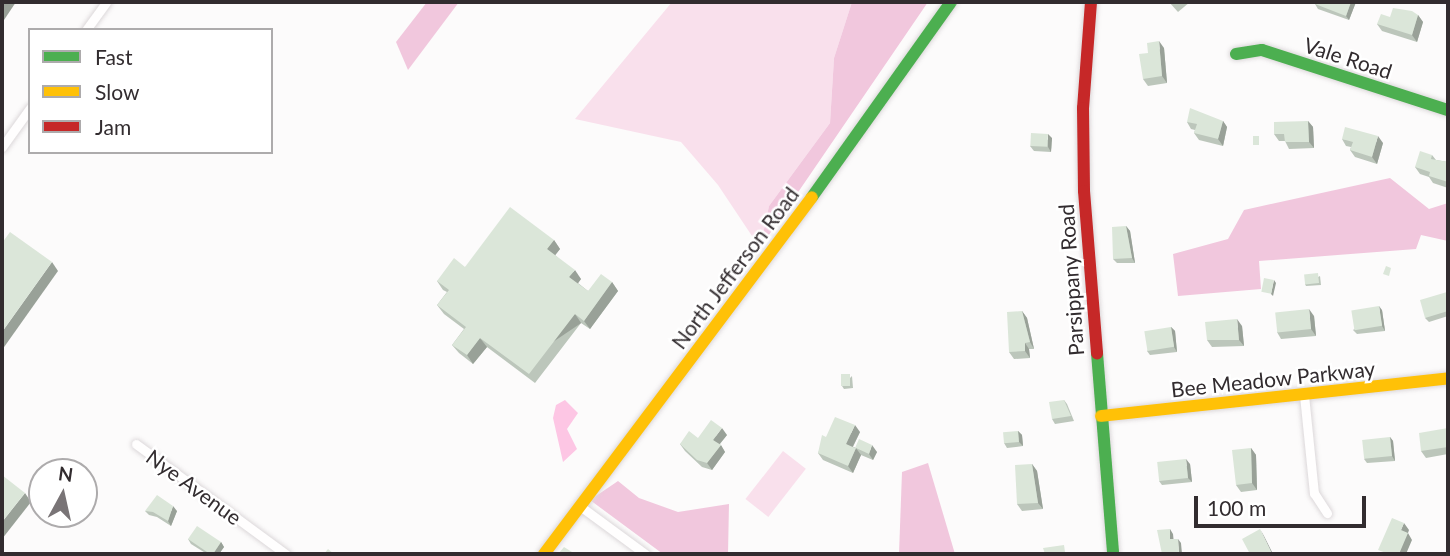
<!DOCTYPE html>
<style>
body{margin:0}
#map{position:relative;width:1450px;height:556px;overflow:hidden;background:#fcfbfb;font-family:Lato,sans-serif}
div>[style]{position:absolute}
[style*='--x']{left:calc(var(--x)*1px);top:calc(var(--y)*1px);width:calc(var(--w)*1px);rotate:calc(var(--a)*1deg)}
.green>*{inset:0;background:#f9e0ec;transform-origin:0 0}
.forest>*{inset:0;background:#f1c7dd}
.water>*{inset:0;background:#fdc6e4}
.roads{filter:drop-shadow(0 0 2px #dcd8da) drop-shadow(0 0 2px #dcd8da)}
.street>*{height:9px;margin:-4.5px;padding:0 4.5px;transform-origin:4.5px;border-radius:4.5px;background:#fffefe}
.fast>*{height:12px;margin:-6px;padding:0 6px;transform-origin:6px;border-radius:6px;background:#4caf50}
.slow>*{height:12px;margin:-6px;padding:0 6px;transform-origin:6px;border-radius:6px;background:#ffc107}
.jam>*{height:12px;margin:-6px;padding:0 6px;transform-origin:6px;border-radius:6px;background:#c62828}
.wall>*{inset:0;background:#bcc6bb}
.shaded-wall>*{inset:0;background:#99a198;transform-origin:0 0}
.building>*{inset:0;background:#dbe6d9;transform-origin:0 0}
span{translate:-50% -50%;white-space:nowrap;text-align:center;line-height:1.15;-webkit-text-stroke:5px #fff;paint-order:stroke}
.street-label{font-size:21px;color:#322c2f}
.frame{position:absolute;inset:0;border:4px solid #322c2f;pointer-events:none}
.legend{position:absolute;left:28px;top:28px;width:245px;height:126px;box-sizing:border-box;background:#fff;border:2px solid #adabac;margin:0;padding:9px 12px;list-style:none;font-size:21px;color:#322c2f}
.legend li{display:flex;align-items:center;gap:14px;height:35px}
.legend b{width:35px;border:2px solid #adabac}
.north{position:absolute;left:28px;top:458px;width:70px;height:70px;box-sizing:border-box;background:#fff;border:2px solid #adabac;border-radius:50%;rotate:8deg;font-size:19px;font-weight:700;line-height:28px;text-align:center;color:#322c2f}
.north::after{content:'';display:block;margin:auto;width:24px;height:32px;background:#797476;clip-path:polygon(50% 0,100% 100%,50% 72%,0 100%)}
.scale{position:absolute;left:1194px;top:496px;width:172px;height:32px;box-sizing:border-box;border:4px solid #322c2f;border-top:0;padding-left:9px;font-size:21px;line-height:24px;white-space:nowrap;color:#322c2f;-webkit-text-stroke:5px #fff;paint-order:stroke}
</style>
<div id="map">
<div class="green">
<i style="clip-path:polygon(672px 2px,852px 2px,834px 58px,830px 123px,769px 206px,760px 248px,718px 185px,681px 142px,575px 119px)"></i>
<i style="left:783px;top:451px;width:29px;height:61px;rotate:38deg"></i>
</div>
<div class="forest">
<i style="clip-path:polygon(427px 2px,459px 2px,408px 70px,396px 42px)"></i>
<i style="clip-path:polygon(852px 2px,928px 2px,760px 248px,769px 206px,830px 123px,834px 58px)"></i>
<i style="clip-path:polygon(1390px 178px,1429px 209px,1448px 203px,1448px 241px,1421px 235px,1416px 249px,1259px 261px,1261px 289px,1178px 296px,1173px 254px,1228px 239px,1244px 210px)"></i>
<i style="clip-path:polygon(928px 463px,955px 554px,899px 554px,902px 472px)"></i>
<i style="clip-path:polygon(618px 481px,639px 498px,678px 512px,729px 504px,728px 554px,663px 554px,590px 500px)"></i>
</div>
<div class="water">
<i style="clip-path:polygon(565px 400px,578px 413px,567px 429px,577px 449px,563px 462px,553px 418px,556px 405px)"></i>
</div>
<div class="roads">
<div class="street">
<i style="--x:86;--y:30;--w:34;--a:-54"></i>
<i style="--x:2;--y:147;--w:48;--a:-54.3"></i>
<i style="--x:1304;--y:395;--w:99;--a:84.2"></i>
<i style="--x:1314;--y:493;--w:24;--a:57"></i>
<i style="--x:136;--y:444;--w:186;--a:36.3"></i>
<i style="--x:580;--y:506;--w:81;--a:36.4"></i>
</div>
<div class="fast">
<i style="--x:1236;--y:54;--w:26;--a:-9"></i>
<i style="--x:1262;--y:50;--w:195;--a:17.9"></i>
<i style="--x:812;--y:197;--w:239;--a:-54.5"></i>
<i style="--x:1097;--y:353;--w:202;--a:85.4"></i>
</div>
<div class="slow">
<i style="--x:1101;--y:416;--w:349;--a:-6.2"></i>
<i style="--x:544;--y:554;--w:446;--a:-53.1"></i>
</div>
<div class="jam">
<i style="--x:1091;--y:2;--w:106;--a:94.3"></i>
<i style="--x:1083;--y:108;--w:83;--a:89.3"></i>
<i style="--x:1084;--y:191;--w:163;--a:85.4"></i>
</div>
</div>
<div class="wall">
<i style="clip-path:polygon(1169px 2px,1190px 2px,1178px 12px)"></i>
<i style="clip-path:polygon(1316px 2px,1356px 2px,1349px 20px,1318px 9px,1315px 4px)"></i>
<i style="clip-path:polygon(1418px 15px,1423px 22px,1417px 42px,1382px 31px,1377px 24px)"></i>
<i style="clip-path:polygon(1164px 48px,1167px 83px,1148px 86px,1143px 79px,1148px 53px)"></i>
<i style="clip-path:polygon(1223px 121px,1227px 127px,1223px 146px,1199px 140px,1194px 133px,1195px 130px,1191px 129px,1187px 122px)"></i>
<i style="clip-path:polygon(1308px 121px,1313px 127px,1314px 148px,1289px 149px,1285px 141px,1279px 141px,1274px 134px)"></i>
<i style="clip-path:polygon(1052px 138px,1051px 152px,1034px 151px,1030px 146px)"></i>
<i style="clip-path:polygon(1342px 139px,1383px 143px,1377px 164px,1355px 157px,1350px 150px,1351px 147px,1346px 146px)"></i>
<i style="clip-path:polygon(1432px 155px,1436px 160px,1448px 162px,1448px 188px,1433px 183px,1429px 177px,1420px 174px,1415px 167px)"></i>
<i style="clip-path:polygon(1126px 226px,1130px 231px,1135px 263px,1117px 263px,1113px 259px)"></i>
<i style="clip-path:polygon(554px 240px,560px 249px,555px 255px,581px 279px,578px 283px,588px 291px,612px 282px,618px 291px,590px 329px,581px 323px,535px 383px,487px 347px,473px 364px,459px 353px,452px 345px,464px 329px,444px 314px,437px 305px,447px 292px,443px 290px,437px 281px,465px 267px)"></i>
<i style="clip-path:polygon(1320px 276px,1321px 285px,1306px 286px,1305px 284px)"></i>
<i style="clip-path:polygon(1448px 293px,1448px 316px,1429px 322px,1425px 318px)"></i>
<i style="clip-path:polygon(1382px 310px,1385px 331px,1357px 334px,1353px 330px)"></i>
<i style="clip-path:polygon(1022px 311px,1027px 318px,1034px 349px,1029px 349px,1030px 358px,1014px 359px,1009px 352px)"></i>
<i style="clip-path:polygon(1314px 316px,1316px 336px,1281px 339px,1277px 332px)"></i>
<i style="clip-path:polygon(1242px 326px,1244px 346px,1212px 347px,1207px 340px)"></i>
<i style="clip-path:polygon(1171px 327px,1175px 331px,1177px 352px,1150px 355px,1147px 351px)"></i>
<i style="clip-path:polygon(852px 376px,853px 388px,844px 389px,842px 386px)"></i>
<i style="clip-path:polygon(1064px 400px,1067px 404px,1074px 421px,1055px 424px,1052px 419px)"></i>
<i style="clip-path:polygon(1448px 428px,1448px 454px,1426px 458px,1421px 451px)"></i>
<i style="clip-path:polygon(1018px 431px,1022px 435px,1023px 446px,1007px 448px,1004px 443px)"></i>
<i style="clip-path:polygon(860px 432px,853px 447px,877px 452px,873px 460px,861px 455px,853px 473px,823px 460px,818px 453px,826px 437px)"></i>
<i style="clip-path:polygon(727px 435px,720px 444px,725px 452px,712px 470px,702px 467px,685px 451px,680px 444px,698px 438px)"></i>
<i style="clip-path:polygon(1390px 437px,1393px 441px,1395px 461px,1367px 463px,1364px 459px)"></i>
<i style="clip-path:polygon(1251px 448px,1256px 455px,1257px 490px,1241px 492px,1236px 485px)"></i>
<i style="clip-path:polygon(1032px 464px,1037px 471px,1043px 509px,1022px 511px,1017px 504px)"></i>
<i style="clip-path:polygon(1190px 464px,1192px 482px,1162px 485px,1159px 481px)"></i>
<i style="clip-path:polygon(145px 511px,177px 511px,171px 526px,157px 517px,149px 515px)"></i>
<i style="clip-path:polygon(188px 539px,221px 542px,224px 547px,219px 554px,207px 554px,191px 544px)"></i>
</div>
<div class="shaded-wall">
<i style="clip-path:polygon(4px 2px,16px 2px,2px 23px,2px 5px)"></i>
<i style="clip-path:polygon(1351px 2px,1356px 2px,1349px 20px,1346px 16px)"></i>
<i style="clip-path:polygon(1418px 15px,1423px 22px,1417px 42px,1412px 35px)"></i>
<i style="clip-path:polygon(1159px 41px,1164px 48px,1167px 83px,1162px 76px)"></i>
<i style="clip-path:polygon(1223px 121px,1227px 127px,1223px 146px,1218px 139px)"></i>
<i style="clip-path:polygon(1308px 121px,1313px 127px,1314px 148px,1309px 142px)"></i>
<i style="clip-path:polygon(1048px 134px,1052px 138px,1051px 152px,1048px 147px)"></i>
<i style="clip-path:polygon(1378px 136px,1383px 143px,1377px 164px,1372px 157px)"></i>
<i style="clip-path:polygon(1126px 226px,1130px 231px,1135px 263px,1132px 258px)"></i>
<i style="clip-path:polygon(554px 240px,560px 249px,553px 258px,547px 249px)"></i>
<i style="clip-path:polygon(52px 262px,58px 271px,2px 350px,2px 332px)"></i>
<i style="clip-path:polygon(575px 270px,581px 279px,576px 286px,569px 277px)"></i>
<i style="clip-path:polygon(1274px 280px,1276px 283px,1273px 296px,1271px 294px)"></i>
<i style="clip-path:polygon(612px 282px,618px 291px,590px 329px,584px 321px)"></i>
<i style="clip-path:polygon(1379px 306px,1382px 310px,1385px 331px,1382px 326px)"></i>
<i style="clip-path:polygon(1309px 309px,1314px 316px,1316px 336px,1311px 329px)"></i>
<i style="clip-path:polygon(1022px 311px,1027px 318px,1034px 349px,1030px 342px)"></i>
<i style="left:575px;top:314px;width:11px;height:76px;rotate:56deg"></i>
<i style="clip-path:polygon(1237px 319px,1242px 326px,1244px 346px,1239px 340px)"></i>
<i style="clip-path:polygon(1171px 327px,1175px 331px,1177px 352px,1174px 347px)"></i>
<i style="clip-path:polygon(480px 338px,487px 347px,473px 364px,467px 355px)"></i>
<i style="clip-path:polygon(1025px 343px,1029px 349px,1030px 358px,1025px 351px)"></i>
<i style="clip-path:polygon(855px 425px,860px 432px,851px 450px,846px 444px)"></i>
<i style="clip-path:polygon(722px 428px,727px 435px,718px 446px,713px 440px)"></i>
<i style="clip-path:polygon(1018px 431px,1022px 435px,1023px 446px,1019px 442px)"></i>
<i style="clip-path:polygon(1390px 437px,1393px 441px,1395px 461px,1392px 456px)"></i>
<i style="clip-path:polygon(721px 445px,725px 452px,712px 470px,707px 463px)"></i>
<i style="clip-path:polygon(872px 445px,877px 452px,873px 460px,869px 454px)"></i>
<i style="clip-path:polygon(856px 448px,861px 455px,853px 473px,848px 466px)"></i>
<i style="clip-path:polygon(1251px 448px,1256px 455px,1257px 490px,1252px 483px)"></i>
<i style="clip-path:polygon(1186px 459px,1190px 464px,1192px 482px,1188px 478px)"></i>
<i style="clip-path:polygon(1032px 464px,1037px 471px,1043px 509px,1038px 503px)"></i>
<i style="clip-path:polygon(25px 493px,31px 502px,2px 539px,2px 522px)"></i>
<i style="clip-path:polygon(173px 506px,177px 511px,171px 526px,168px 521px)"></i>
<i style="clip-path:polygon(1404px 523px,1409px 530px,1408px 533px,1412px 540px,1406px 554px,1399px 554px,1401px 530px)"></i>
<i style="clip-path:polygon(1170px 529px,1173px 534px,1174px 544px,1170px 539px)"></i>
<i style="clip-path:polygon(1260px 529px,1264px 536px,1273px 554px,1272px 554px)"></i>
<i style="clip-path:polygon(1178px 539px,1181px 543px,1182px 554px,1179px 554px)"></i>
<i style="clip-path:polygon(221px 542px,224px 547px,219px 554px,213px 554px)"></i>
</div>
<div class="building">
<i style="clip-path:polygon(1316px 2px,1351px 2px,1346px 16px,1315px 4px)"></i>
<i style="clip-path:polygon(1393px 8px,1412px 11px,1418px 15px,1412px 35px,1377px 24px,1381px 14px,1390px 17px)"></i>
<i style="clip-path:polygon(1159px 41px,1162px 76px,1143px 79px,1139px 54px,1148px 53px,1147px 43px)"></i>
<i style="clip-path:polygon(1190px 108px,1223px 121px,1218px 139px,1194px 133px,1197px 124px,1187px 122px)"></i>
<i style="clip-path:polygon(1308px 121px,1309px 142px,1285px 142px,1284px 134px,1274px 134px,1274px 122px)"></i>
<i style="clip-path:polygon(1345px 127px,1378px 136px,1372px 157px,1350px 150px,1353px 142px,1342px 139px)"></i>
<i style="left:1031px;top:133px;width:17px;height:13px;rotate:3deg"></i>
<i style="left:1253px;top:136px;width:6px;height:9px"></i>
<i style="clip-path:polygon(1420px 151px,1432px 155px,1431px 159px,1448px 162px,1448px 182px,1429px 176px,1430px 172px,1415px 167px)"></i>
<i style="clip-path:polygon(510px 207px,554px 240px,547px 249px,575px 270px,569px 277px,588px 291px,601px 274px,612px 282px,584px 321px,575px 314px,529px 374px,480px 338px,467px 355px,452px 345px,466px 327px,437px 305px,449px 290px,437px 281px,454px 258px,465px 267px)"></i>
<i style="clip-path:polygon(1126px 226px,1132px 258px,1113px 259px,1112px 227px)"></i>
<i style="clip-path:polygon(10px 232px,52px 262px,2px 332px,2px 243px)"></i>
<i style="clip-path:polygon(1386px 266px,1391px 268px,1389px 276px,1383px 274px)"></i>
<i style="left:1318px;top:273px;width:10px;height:14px;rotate:84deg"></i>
<i style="left:1264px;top:278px;width:10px;height:14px;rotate:11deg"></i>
<i style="clip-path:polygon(1447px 292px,1448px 311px,1425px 318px,1420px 300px)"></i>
<i style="left:1379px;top:306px;width:20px;height:28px;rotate:81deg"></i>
<i style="left:1309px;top:309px;width:20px;height:34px;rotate:84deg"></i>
<i style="clip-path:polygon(1022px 311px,1030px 342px,1025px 343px,1025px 351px,1009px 352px,1007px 312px)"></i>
<i style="clip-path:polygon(1237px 319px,1239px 340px,1207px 340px,1205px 322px)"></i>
<i style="left:1171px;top:327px;width:20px;height:27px;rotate:81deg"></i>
<i style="left:841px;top:374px;width:9px;height:12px"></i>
<i style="clip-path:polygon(1064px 400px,1071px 416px,1052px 419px,1049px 402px)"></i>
<i style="clip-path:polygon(835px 417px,855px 425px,846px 444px,855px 448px,859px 439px,872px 445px,869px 454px,856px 448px,848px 466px,818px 453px,822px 435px,826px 437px)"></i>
<i style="clip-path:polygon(711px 420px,722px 428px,713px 440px,721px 445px,707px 463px,697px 460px,680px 444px,689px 431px,698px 438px)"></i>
<i style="clip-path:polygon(1448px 428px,1448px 447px,1421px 451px,1419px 433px)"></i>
<i style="left:1018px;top:431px;width:11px;height:15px;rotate:85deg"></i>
<i style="left:1390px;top:437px;width:19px;height:28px;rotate:84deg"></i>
<i style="clip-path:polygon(1251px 448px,1252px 483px,1236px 485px,1232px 450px)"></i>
<i style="left:1186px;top:459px;width:19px;height:29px;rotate:84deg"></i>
<i style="clip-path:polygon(1032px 464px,1038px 503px,1017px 504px,1015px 465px)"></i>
<i style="clip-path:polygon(2px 475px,25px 493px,2px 522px)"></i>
<i style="clip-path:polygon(157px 495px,173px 506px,168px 521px,153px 512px,145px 511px)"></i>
<i style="clip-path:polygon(1392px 518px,1404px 523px,1401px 530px,1408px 533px,1399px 554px,1389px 554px,1378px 550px)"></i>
<i style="clip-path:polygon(197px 526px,221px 542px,213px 554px,210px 554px,188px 539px)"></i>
<i style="clip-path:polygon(1170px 529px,1170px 539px,1178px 539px,1179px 554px,1162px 554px,1157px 530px)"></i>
<i style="clip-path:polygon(1260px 529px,1272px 554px,1250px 554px,1242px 539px)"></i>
<i style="clip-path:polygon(1064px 545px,1065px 552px,1060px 554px,1045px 554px,1043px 548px)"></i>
<i style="clip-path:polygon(564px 547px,572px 552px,570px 554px,558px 554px)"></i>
<i style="clip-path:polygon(328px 549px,334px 554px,324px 554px)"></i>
</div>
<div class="street-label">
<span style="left:1348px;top:58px;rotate:18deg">Vale Road</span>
<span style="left:735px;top:268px;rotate:-53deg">North Jefferson Road</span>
<span style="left:1071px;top:280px;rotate:-94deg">Parsippany Road</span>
<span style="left:1273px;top:379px;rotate:-6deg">Bee Meadow Parkway</span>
<span style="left:194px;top:487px;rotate:36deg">Nye Avenue</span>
</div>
<div class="frame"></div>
<ul class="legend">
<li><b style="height:9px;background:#4caf50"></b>Fast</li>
<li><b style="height:9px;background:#ffc107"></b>Slow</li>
<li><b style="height:9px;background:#c62828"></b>Jam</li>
</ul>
<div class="north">N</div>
<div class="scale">100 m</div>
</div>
